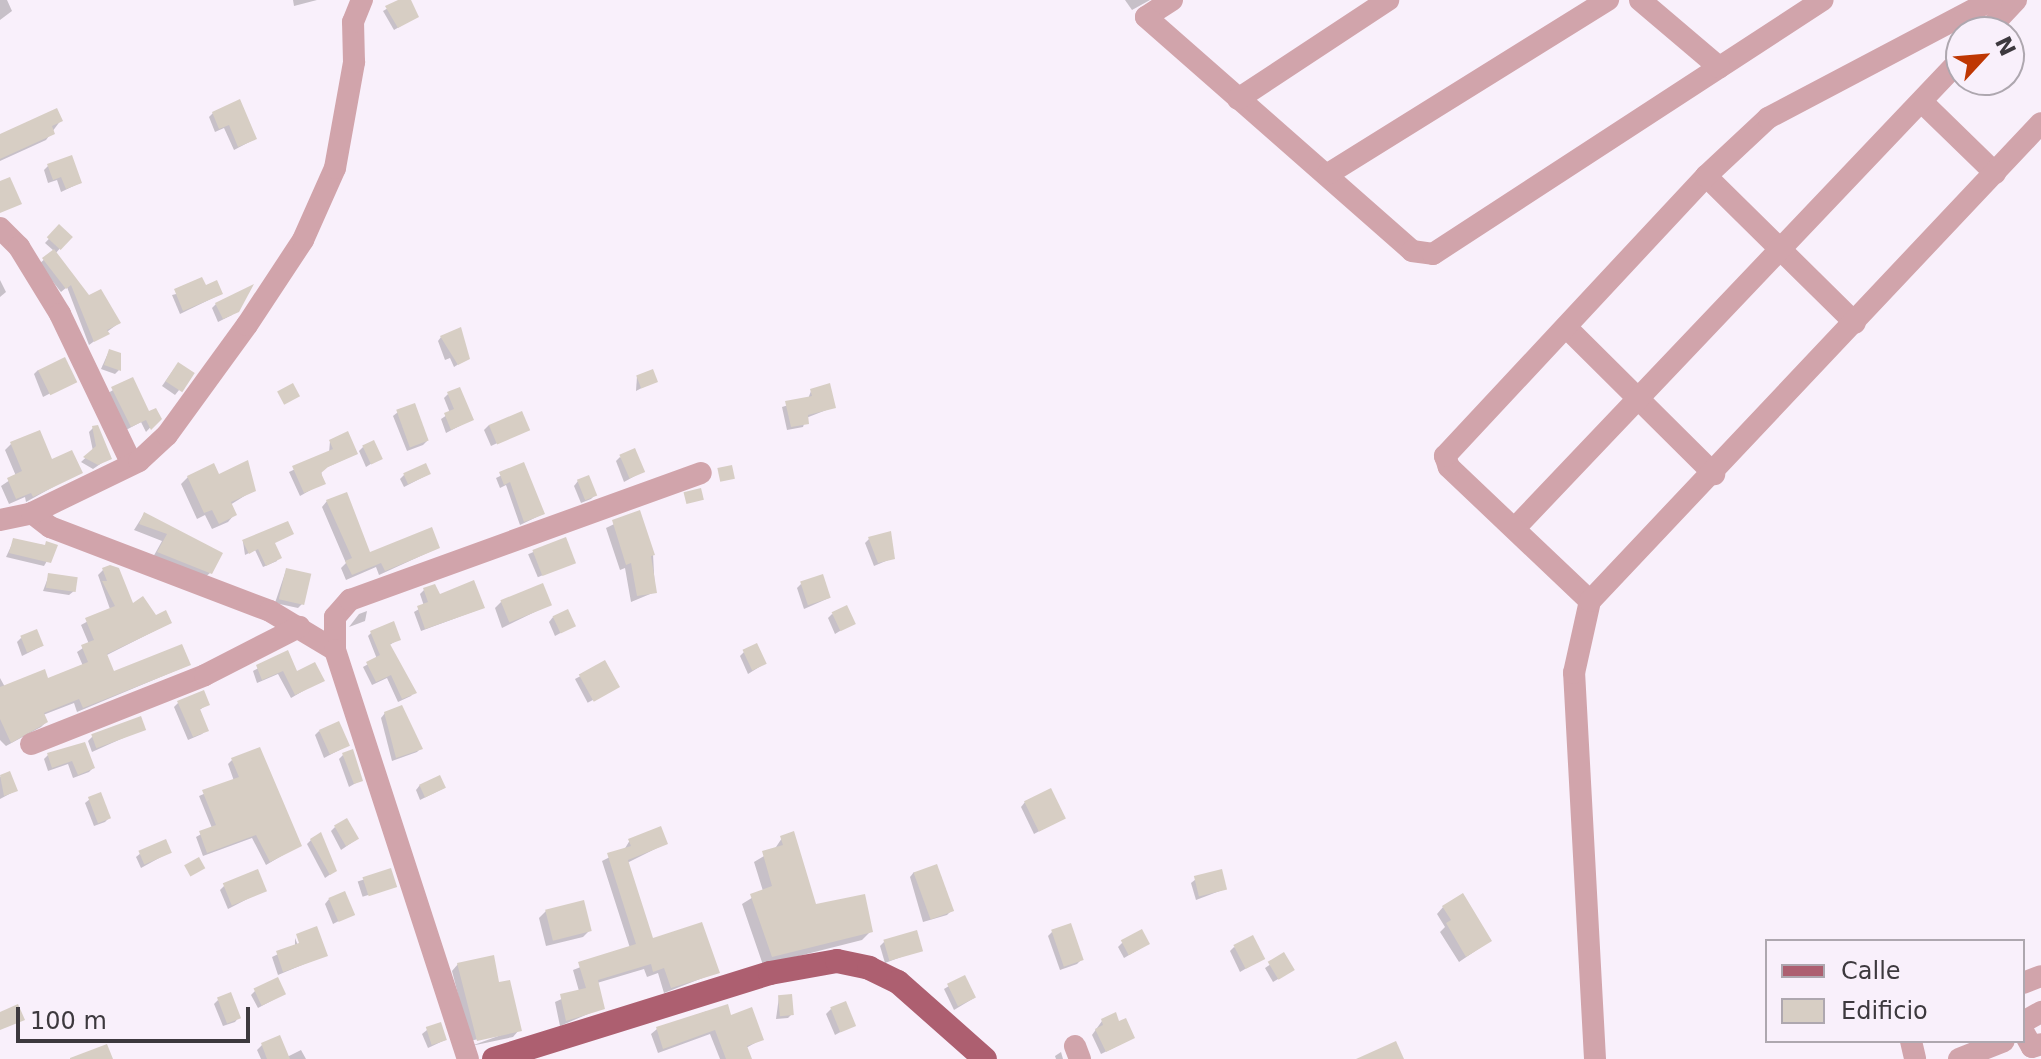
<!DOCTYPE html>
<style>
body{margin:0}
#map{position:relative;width:2041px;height:1059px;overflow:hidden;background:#f9f0fb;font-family:"DejaVu Sans",sans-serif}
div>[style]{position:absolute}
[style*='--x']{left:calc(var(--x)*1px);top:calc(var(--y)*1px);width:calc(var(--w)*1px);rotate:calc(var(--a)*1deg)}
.shadow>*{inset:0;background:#0003;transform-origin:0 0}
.building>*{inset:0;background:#d7cec4;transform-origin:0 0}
.minor>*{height:22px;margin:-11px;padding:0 11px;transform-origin:11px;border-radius:11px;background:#d1a4ab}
.major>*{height:24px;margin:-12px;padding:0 12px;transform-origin:12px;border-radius:12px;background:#ad5f70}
span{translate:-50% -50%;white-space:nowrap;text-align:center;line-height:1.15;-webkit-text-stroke:6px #f9f0fb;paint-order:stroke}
.legend{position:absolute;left:1765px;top:939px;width:260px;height:104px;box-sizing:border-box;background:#f9f0fb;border:2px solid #aea7af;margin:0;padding:10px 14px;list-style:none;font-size:24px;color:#3d393e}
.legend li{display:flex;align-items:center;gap:16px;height:40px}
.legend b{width:40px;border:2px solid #aea7af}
.north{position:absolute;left:1945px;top:16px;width:80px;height:80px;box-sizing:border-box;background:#f9f0fb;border:2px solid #aea7af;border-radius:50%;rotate:64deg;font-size:22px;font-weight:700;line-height:32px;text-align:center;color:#3d393e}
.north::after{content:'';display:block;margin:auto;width:28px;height:36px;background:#bf3703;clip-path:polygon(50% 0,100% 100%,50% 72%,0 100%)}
.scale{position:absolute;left:16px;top:1007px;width:234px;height:36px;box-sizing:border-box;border:4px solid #3d393e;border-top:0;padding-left:10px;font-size:24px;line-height:28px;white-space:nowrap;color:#3d393e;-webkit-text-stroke:6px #f9f0fb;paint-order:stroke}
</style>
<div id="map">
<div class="shadow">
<i style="clip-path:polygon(0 0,7px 0,12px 11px,0 20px)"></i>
<i style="clip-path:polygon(293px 0,317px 0,294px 6px)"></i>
<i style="clip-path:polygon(402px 0,409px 0,416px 17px,394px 30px,383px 11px)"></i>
<i style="clip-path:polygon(1125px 0,1150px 0,1132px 10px)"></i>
<i style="clip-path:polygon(213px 113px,255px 139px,234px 150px,224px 128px,215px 132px,209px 117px)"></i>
<i style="clip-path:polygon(61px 120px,46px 140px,0 161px,0 136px)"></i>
<i style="clip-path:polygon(48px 166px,80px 183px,61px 192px,57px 180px,48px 183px,44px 170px)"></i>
<i style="clip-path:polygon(60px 227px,70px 237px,55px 254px,89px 297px,119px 323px,89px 345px,67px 287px,61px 292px,39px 264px,54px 251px,45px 243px)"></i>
<i style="clip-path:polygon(0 280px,6px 292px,0 297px)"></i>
<i style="clip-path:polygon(205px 287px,221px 294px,180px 314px,172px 295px)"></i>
<i style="clip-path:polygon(250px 291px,232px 315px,218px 322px,212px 308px,216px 304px)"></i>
<i style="clip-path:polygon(441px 337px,468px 358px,454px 367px,450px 358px,445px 360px,438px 341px)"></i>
<i style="clip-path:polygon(109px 351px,119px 370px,115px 374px,101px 369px)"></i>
<i style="clip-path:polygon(174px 369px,192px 374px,175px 395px,162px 386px)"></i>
<i style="clip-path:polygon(38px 370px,74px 381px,43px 397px,34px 374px)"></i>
<i style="clip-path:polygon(637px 376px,655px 381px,636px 391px)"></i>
<i style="clip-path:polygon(132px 379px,148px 414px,159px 418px,146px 432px,141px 422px,126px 430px,108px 393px)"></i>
<i style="clip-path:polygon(811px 391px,834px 407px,806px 418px,803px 427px,787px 430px,782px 407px,808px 399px)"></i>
<i style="clip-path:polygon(448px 394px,471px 420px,446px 433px,441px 419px,450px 413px,444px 398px)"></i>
<i style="clip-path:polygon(398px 412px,427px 441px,423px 445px,407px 451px,393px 416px)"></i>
<i style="clip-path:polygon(489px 425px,527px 429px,491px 446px,484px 430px)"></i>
<i style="clip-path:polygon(93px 428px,109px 458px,93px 469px,81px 462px,93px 451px,89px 432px)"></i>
<i style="clip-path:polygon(330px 441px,356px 454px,321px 470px,323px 483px,300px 496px,289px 472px,329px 453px)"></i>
<i style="clip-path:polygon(11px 444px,51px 462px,80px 472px,26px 502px,25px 497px,9px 504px,1px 486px,16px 476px,5px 450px)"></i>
<i style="clip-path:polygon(363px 447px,380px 458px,366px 467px,359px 451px)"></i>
<i style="clip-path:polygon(620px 457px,642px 472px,624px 482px,616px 461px)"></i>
<i style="clip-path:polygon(523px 465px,543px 514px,520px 525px,506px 485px,500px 488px,496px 478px)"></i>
<i style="clip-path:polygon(429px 474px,404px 487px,400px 479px,404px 475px)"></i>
<i style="clip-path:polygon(218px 476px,254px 490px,230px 505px,234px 515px,228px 522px,212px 529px,205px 515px,197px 519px,181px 484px,188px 477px)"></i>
<i style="clip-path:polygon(578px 481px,595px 495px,591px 499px,581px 503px,574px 486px)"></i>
<i style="clip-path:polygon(327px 501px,369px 555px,438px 548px,379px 575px,376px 567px,346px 580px,341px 568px,346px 563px,322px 507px)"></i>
<i style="clip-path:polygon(639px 512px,653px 554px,655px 592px,631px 602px,625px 568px,620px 570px,606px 528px)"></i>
<i style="clip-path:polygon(144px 514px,220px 553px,210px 573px,203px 579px,152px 559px,162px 541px,134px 530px)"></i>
<i style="clip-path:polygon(287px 524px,274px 544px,277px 561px,263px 567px,255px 550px,245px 555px,243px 542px)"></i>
<i style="left:564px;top:539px;width:25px;height:39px;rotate:67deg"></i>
<i style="clip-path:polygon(869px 539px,893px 558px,874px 566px,865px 543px)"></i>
<i style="clip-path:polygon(14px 540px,55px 547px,44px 566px,6px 557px)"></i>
<i style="clip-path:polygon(103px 570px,118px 570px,132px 606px,170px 623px,105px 656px,113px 674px,189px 665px,77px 712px,74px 703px,43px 715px,46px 722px,41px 727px,6px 746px,0 740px,0 678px,5px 687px,47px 681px,83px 666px,77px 652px,89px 644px,81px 625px,110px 609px,98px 575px)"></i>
<i style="clip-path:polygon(286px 570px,302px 604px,298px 608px,275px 603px)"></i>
<i style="clip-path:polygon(49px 575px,74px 591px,69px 595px,43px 591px)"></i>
<i style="clip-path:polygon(801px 584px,829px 598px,804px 609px,797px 588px)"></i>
<i style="clip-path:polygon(424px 590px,438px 597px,483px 608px,421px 631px,414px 612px,424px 606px,420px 594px)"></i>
<i style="clip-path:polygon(502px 601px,549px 605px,502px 628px,495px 608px)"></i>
<i style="clip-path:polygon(367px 611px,365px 621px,349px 627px,359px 614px)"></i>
<i style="clip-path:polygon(832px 614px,853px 623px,835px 634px,828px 618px)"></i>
<i style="clip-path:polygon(553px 617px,573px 626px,555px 636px,549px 622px)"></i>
<i style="clip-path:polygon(372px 632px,399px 639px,388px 646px,414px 692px,411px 696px,398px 702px,387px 678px,372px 685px,363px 667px,377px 659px,368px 636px)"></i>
<i style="clip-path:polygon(21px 638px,42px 646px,22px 656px,17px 642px)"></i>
<i style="clip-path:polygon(287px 652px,296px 674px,322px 680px,291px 698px,278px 674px,257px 683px,253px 671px)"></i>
<i style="clip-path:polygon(744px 652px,764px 664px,748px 674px,740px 656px)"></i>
<i style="left:605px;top:663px;width:27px;height:34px;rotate:62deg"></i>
<i style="clip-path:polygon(178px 703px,208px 704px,198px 711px,206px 730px,202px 734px,188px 740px,174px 707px)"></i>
<i style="clip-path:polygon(385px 713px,421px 748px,417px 752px,392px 761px,381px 718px)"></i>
<i style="clip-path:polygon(143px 729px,92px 752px,88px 741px,92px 737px)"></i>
<i style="clip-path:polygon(319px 731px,347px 746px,324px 758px,315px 735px)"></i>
<i style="clip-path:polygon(84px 745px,93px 768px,89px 772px,73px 778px,68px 764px,48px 771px,44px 759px,48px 755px)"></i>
<i style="clip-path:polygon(343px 755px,361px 780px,349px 787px,339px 759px)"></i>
<i style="clip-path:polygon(232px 760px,300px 845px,266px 865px,252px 838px,203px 856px,196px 837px,212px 828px,199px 796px,234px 781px,228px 764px)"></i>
<i style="clip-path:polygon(9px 774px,15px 791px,0 799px,0 777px)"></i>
<i style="clip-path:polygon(420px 785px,444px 788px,420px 800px,416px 790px)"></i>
<i style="clip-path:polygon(90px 799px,109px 818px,105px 822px,94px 826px,85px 803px)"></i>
<i style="clip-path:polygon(1025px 802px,1063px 818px,1034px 834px,1021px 807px)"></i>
<i style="clip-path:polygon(335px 827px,357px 839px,341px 850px,331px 831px)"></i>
<i style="clip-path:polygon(782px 838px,815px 907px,870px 932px,862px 940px,763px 965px,742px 904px,763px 891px,754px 862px,774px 850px)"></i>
<i style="clip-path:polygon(311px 840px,335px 871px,325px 878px,307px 844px)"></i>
<i style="clip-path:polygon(630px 840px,665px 844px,627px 863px,652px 940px,718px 972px,664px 993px,658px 973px,647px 977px,644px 969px,597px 983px,602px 1008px,560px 1026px,555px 1002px,579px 991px,573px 970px,630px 948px,602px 861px,624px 850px)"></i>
<i style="clip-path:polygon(170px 852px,141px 868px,136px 857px,141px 853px)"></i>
<i style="left:390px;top:871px;width:16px;height:34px;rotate:72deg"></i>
<i style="clip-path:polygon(914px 872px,951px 911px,947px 915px,923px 922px,910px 877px)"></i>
<i style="clip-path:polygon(1196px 879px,1225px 889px,1196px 900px,1191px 883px)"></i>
<i style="clip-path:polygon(224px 886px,265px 890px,228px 909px,220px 890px)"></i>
<i style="clip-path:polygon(329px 899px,352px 914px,333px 924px,325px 904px)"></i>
<i style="clip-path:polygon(1443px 907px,1490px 941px,1459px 962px,1440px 932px,1445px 927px,1437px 914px)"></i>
<i style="clip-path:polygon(546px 911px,590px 930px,583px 937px,546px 946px,539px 918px)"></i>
<i style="clip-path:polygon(1052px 932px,1081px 960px,1077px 964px,1060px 970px,1048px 936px)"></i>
<i style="clip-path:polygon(295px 938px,301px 953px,326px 955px,278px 975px,272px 957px,295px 946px)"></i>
<i style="clip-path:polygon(884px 942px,920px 950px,885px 963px,880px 946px)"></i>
<i style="clip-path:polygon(1122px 943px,1143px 947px,1124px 958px,1118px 947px)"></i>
<i style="clip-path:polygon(1234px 947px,1262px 959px,1240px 972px,1230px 951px)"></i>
<i style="clip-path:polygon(1284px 955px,1288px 973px,1273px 982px,1265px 968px)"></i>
<i style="clip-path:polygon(458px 964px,498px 985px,519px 1030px,513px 1037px,471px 1046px,515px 1030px,470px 1041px,452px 971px)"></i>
<i style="clip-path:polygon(964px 977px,974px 998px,954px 1010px,944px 989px)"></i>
<i style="clip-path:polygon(255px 991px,284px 994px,258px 1008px,251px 995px)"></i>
<i style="clip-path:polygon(779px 997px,792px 1014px,788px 1018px,776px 1019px)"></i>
<i style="clip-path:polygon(218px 1000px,239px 1017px,235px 1022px,223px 1026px,214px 1004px)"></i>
<i style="clip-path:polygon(831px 1009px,853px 1025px,835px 1035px,826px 1014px)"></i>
<i style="clip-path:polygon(707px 1011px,729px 1017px,762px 1039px,746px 1048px,750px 1059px,720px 1059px,710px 1034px,658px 1053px,651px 1034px,657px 1029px)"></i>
<i style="clip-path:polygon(1102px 1021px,1133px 1038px,1101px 1054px,1092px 1035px)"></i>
<i style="clip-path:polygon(427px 1030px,445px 1040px,428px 1048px,422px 1034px)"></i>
<i style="clip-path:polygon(262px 1045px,287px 1057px,301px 1050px,306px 1059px,261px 1059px,257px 1050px)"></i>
<i style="clip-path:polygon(1061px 1052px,1063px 1059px,1056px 1059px,1055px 1056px)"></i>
</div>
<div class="building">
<i style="clip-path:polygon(398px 0,411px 0,419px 17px,398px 28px,385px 6px)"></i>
<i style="clip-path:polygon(240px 99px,257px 139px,238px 147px,229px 125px,219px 129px,212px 112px)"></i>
<i style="clip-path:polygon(57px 108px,63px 121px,52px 126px,55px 134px,0 159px,0 134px)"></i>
<i style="clip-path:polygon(72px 155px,82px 183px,66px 189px,61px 177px,53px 180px,47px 164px)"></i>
<i style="clip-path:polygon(10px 177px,22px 204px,0 213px,0 181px)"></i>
<i style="left:59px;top:224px;width:19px;height:18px;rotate:43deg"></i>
<i style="clip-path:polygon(54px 249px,89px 295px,101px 289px,121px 323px,107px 330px,110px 334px,94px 342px,71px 285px,66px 289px,42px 258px)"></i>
<i style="clip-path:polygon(202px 277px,206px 285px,217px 280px,223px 294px,183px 311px,174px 289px)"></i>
<i style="clip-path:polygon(254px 284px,239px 312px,223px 319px,215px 303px)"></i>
<i style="clip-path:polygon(461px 327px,470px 359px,458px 365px,440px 336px)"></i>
<i style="clip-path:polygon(109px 349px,121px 353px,121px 371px,104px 365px)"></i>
<i style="left:65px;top:357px;width:28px;height:30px;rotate:64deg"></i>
<i style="left:178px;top:362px;width:20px;height:23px;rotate:33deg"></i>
<i style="left:653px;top:369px;width:14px;height:18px;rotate:69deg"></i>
<i style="clip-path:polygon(133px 377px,149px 411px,156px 408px,162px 419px,151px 430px,146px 420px,131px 427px,111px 387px)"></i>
<i style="left:293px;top:383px;width:15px;height:18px;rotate:62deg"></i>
<i style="clip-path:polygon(830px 383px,836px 408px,808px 415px,809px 424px,791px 427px,785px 401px,812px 396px,810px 389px)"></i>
<i style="clip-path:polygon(460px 387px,474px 420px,451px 430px,444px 413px,454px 409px,447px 392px)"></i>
<i style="left:415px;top:403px;width:40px;height:20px;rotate:70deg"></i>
<i style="left:522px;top:411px;width:21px;height:36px;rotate:67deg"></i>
<i style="clip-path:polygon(98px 425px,112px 459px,98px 465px,83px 457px,96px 446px,92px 426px)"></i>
<i style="clip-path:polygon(40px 430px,52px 459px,72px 450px,83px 473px,33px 497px,31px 493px,16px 499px,7px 478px,22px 471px,10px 442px)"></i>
<i style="clip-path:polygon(348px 431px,358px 454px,328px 467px,321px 473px,326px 484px,304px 493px,292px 466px,333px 449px,329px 440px)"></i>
<i style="left:374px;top:440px;width:21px;height:13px;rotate:65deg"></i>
<i style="left:635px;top:448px;width:26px;height:17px;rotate:67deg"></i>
<i style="clip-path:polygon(248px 460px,256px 491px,231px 502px,237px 515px,219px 524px,212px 510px,204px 513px,187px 476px,214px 463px,219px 474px)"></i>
<i style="clip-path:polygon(524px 462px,545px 514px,524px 522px,510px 482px,504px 485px,499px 472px)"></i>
<i style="left:426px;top:463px;width:12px;height:25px;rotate:66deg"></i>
<i style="left:732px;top:465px;width:14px;height:15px;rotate:78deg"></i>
<i style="left:589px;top:475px;width:22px;height:13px;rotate:68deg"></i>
<i style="left:701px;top:488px;width:12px;height:18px;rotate:76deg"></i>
<i style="clip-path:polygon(347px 492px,370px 552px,432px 527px,440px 548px,385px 571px,381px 563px,352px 575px,345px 561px,352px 558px,326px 500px)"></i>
<i style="clip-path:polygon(640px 510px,655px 555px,651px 556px,657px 593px,637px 596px,631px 563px,626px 565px,612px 520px)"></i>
<i style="clip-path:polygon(144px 512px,223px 553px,212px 574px,157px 552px,167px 534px,139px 524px)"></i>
<i style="clip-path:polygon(288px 521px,294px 534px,275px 543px,282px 558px,266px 566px,258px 549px,249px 554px,242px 540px)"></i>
<i style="clip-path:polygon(891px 531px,895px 559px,878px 563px,868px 537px)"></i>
<i style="left:566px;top:537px;width:28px;height:36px;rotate:69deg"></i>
<i style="clip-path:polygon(13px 538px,45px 545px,46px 541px,58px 545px,51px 563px,9px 553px)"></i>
<i style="clip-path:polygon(110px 565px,119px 568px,133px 603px,143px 596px,156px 615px,166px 610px,172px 623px,107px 654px,114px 671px,182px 644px,191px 665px,83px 708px,79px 699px,44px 713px,48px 722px,11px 743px,0 719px,0 687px,45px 669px,48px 678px,88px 662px,81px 645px,94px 640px,85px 618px,115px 606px,102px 581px,107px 581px,102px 568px)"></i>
<i style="left:286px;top:568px;width:26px;height:32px;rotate:13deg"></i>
<i style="left:48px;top:573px;width:30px;height:15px;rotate:8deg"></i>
<i style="left:823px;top:574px;width:25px;height:24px;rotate:72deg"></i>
<i style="clip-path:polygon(474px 580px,485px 608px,425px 629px,417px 606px,428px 602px,423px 588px,435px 584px,440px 594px)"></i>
<i style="left:543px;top:583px;width:24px;height:46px;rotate:68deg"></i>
<i style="left:847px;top:605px;width:21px;height:17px;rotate:65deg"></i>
<i style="left:568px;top:609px;width:19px;height:17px;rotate:65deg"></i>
<i style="clip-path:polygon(394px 621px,401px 640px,390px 644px,417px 693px,402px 699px,391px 675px,376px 682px,366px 662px,380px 655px,370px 631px)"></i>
<i style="left:37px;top:629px;width:18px;height:18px;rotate:68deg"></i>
<i style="left:757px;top:643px;width:23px;height:16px;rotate:65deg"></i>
<i style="clip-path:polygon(288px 650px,297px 671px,315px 662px,325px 681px,295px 695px,283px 671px,262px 680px,256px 665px)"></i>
<i style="left:605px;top:660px;width:31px;height:30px;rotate:61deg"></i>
<i style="clip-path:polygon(204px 690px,210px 705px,200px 709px,209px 731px,193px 737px,177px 701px)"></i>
<i style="clip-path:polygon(402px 705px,423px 749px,396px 758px,384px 712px)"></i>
<i style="left:141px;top:716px;width:15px;height:53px;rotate:70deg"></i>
<i style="left:339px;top:721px;width:27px;height:22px;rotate:66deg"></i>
<i style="clip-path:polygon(85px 742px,95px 768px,78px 775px,72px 761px,52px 768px,47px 753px)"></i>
<i style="clip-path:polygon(260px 747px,302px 846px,270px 862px,256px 835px,207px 853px,199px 831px,216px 825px,202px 790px,239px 777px,231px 758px)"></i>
<i style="clip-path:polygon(353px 749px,363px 781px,354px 784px,342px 753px)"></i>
<i style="clip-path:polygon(10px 771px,18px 791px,4px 796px,0 775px)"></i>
<i style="left:440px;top:775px;width:14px;height:23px;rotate:65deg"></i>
<i style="left:1051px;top:788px;width:34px;height:30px;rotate:64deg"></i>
<i style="left:101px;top:792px;width:28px;height:14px;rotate:69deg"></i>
<i style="left:347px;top:818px;width:24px;height:15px;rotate:60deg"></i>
<i style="clip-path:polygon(661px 826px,668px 844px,628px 860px,653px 938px,702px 922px,720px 973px,671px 988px,664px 968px,653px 972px,651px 964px,598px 980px,605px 1009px,566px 1021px,560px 994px,586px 988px,578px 962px,636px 944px,607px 853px,631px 846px,628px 839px)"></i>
<i style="clip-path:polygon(794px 831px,816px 904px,865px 894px,873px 932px,772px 957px,750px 894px,772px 886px,762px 851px,783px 845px,780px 836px)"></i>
<i style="clip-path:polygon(321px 832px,337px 871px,330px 875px,310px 839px)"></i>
<i style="left:166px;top:839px;width:15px;height:30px;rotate:67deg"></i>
<i style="left:199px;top:857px;width:13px;height:17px;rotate:61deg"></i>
<i style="left:937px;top:864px;width:50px;height:25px;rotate:70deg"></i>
<i style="left:391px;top:868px;width:20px;height:30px;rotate:72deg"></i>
<i style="left:258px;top:869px;width:24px;height:38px;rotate:68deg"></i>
<i style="left:1222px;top:869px;width:21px;height:29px;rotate:76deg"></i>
<i style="left:345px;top:891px;width:26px;height:18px;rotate:67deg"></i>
<i style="clip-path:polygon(1463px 893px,1492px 941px,1466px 957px,1446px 923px,1451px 920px,1442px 906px)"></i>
<i style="left:584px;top:900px;width:32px;height:40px;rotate:76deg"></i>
<i style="left:1071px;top:923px;width:39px;height:21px;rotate:71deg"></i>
<i style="clip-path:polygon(317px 926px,328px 956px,283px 972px,276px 951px,299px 943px,296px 934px)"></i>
<i style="left:1142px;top:929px;width:17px;height:24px;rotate:62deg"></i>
<i style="left:917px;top:930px;width:22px;height:35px;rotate:74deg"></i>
<i style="left:1253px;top:935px;width:27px;height:22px;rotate:63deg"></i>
<i style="left:1284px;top:952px;width:21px;height:19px;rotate:59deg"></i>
<i style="clip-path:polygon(494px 955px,499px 982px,510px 980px,522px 1031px,477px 1041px,457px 963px)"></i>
<i style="left:965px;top:975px;width:25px;height:20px;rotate:64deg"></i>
<i style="left:278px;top:977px;width:19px;height:27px;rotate:65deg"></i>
<i style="left:231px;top:992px;width:28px;height:15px;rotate:69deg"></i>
<i style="left:792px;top:994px;width:21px;height:14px;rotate:85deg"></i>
<i style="left:846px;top:1001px;width:27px;height:17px;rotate:68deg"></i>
<i style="clip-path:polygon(18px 1004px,25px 1020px,0 1030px,0 1012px)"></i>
<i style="clip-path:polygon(728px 1004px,731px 1015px,752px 1007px,764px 1040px,747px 1046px,752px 1059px,726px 1059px,715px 1030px,663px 1049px,656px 1027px)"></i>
<i style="clip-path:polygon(1116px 1012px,1119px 1021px,1126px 1018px,1135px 1038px,1106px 1052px,1095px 1029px,1103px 1025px,1101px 1019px)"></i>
<i style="left:441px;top:1022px;width:19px;height:16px;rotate:72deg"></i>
<i style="clip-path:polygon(280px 1035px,290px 1059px,267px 1059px,261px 1043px)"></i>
<i style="clip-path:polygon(1396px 1041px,1404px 1059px,1356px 1059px)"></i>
<i style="clip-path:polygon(107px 1044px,113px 1059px,70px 1059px,70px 1058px)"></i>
</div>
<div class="minor">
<i style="--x:1172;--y:0;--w:31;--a:147"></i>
<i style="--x:1146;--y:17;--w:354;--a:41.3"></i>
<i style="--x:1412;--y:251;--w:21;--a:8"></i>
<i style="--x:1433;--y:254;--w:465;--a:-33.1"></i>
<i style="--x:1640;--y:0;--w:104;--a:40.3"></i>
<i style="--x:1986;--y:32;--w:44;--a:-46.8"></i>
<i style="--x:1238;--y:99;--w:180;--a:-33.4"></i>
<i style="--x:1922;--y:102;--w:102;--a:44.2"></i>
<i style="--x:1328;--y:174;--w:330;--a:-31.9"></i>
<i style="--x:1706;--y:176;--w:209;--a:44.6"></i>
<i style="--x:0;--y:228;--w:27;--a:45"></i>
<i style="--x:19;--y:247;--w:79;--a:58.5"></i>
<i style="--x:60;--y:314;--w:166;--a:64.4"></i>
<i style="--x:1566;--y:327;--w:209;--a:44.8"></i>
<i style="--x:32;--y:513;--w:23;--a:38"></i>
<i style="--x:50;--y:527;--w:235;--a:20.9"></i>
<i style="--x:270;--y:611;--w:76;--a:31"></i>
<i style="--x:335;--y:650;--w:33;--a:-90"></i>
<i style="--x:335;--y:617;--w:23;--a:-49"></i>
<i style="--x:350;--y:600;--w:373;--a:-19.9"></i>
<i style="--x:0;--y:520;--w:33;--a:-12"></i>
<i style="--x:32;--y:513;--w:119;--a:-25.9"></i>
<i style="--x:139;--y:461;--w:38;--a:-43"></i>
<i style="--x:167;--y:435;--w:136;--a:-54"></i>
<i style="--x:247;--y:325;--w:102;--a:-56.6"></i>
<i style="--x:303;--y:240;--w:79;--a:-66"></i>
<i style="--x:335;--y:168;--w:108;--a:-79.8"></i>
<i style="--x:354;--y:62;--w:40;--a:-91.4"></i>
<i style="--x:353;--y:22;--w:24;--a:-68"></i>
<i style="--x:1515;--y:528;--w:647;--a:-46.44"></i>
<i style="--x:1590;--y:601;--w:195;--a:-136.5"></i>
<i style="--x:1449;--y:467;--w:12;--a:-110"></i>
<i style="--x:1445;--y:456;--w:383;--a:-47"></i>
<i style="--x:1706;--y:176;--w:85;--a:-43.1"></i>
<i style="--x:1768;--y:118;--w:253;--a:-27.8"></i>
<i style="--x:335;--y:650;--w:430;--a:72"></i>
<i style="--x:31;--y:744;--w:187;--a:-21.6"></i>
<i style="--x:205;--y:675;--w:106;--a:-27.1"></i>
<i style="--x:2023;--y:983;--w:19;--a:-21"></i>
<i style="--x:2023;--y:1022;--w:21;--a:-29"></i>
<i style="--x:2023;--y:1031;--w:18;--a:61"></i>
<i style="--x:2032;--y:1047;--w:9;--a:-18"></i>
<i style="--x:1911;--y:1041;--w:18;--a:77"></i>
<i style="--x:1075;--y:1046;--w:14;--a:69"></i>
<i style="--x:1595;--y:1059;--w:387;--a:-93.1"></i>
<i style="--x:1574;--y:673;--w:74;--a:-77.5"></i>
<i style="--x:1590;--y:601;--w:657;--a:-46.66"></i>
<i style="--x:1959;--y:1059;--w:48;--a:-21.8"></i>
</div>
<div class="major">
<i style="--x:494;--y:1059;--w:289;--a:-17.3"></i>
<i style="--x:770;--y:973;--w:68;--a:-10.2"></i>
<i style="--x:837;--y:961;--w:33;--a:12"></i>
<i style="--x:869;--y:968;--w:32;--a:26"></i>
<i style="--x:898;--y:982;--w:116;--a:41.5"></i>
</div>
<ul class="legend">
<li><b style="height:10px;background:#ad5f70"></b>Calle</li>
<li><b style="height:22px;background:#d7cec4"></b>Edificio</li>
</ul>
<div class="north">N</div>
<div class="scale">100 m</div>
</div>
